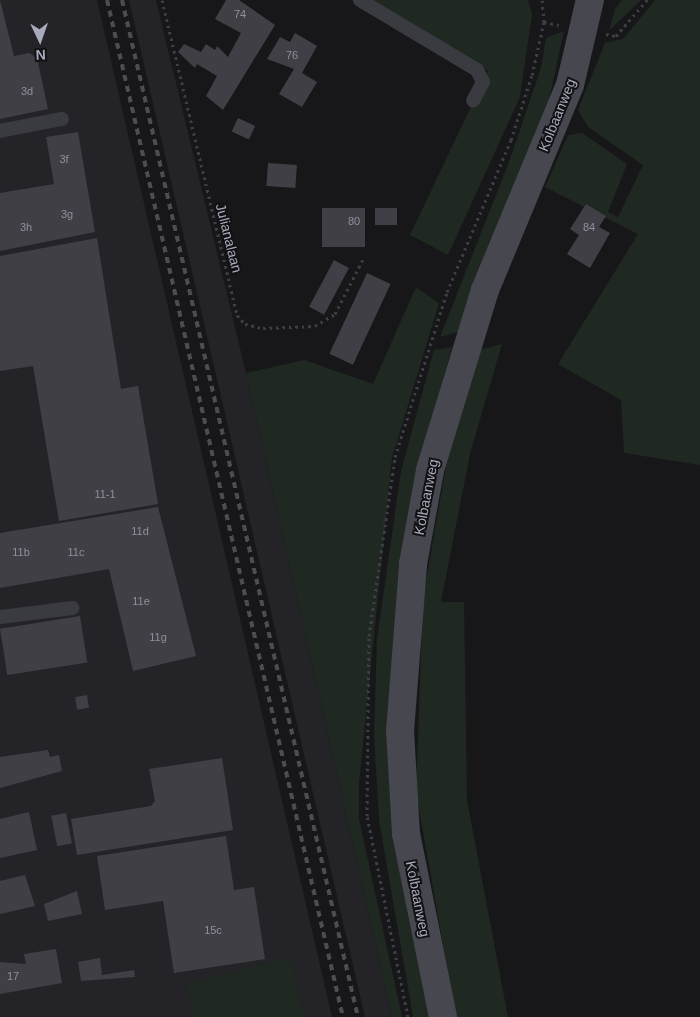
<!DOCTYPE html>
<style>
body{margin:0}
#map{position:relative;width:700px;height:1017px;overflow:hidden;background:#17171a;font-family:Arial,sans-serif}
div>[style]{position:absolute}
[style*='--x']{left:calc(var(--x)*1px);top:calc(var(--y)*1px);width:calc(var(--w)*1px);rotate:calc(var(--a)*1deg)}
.built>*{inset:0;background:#242327}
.green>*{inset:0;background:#1f2821}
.building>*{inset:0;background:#3f3f45;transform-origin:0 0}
.path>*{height:3px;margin-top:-1.5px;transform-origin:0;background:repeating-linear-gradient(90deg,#3e3f46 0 2.5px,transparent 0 6.5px)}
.lane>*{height:14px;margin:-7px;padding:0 7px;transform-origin:7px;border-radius:7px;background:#3a3a41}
.secondary>*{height:28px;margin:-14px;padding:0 14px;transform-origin:14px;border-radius:14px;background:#46474f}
.rail>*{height:4px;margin-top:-2px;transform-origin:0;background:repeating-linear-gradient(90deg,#4b4c54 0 6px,transparent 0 11px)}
span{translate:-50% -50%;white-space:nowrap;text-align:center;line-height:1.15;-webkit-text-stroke:4px #121215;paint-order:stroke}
.number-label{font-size:11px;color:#8e909e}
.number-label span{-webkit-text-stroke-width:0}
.street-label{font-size:14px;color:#a8abbb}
.north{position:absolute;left:15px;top:15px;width:50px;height:50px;-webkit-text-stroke:4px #121215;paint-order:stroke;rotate:177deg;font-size:14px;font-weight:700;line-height:20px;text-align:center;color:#a8abbb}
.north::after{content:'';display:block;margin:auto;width:18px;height:22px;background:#a8abbb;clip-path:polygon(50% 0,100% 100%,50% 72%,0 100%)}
</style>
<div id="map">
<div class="built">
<i style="clip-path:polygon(0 0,97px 0,332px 1017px,0 1017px)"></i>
<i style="clip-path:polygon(129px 0,156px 0,246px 373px,392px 1017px,365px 1017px)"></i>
</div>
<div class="green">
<i style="clip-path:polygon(374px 0,528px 0,532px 14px,520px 97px,448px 255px,410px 235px,488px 71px)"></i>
<i style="clip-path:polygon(622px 0,641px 0,609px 31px,615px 9px)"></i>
<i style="clip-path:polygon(655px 0,700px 0,700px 465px,624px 453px,621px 400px,558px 364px,638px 234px,545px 187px,568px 135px,582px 133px,627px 164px,608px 212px,618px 217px,643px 165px,588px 127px,578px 110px,605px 43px,623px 39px)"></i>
<i style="clip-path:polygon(564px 31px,546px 114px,458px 332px,440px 337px,509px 162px,541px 68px,546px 38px)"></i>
<i style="clip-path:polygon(416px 287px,439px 303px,392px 458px,359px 784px,359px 819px,402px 1017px,392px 1017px,246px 373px,304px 360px,373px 384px)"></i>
<i style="clip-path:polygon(502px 344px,470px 454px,441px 602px,464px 602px,467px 800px,508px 1017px,456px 1017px,416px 792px,423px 598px,448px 455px,479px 350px)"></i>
<i style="clip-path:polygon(452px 347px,418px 468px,395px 817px,411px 928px,430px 1017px,413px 1017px,379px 820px,374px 736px,377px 639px,401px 471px,434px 350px)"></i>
<i style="clip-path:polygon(290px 957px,304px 1017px,194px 1017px,187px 984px)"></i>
</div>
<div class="building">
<i style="clip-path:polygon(0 0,14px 56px,29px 53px,37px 58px,48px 109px,0 119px)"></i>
<i style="clip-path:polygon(226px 0,239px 0,275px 25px,223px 110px,206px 96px,217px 76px,197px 64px,195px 68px,178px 52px,184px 44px,201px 52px,206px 44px,215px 50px,217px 46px,228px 57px,241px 33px,215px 19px)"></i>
<i style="clip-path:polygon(295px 33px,317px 46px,302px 73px,317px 82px,302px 107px,279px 94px,294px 69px,267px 59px,280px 37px,290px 42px)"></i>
<i style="left:238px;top:118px;width:19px;height:15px;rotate:25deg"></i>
<i style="clip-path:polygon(78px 132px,95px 232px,0 251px,0 193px,54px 184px,46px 137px)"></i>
<i style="left:268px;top:163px;width:29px;height:23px;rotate:4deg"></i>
<i style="clip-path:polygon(586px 204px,606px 216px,599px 227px,610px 233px,590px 268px,567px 254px,579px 235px,570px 229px)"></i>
<i style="left:322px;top:208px;width:43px;height:39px"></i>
<i style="left:375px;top:208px;width:22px;height:17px"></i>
<i style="clip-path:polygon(97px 238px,121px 389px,138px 386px,158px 504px,59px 521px,33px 366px,0 371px,0 256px)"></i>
<i style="left:334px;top:260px;width:17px;height:53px;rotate:28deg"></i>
<i style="left:367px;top:273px;width:26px;height:89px;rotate:25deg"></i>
<i style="clip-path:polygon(158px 507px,196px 656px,133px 671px,109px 569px,0 588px,0 533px)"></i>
<i style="left:80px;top:616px;width:47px;height:81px;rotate:81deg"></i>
<i style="left:87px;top:695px;width:13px;height:12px;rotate:81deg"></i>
<i style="clip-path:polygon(48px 750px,50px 757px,59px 755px,62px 771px,0 788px,0 757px)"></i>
<i style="clip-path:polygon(222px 758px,233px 830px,77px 855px,71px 819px,151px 806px,155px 801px,149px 769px)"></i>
<i style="clip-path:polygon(29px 812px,37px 850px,0 858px,0 819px)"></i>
<i style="left:66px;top:813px;width:31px;height:15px;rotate:79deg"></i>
<i style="clip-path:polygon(226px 836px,234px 890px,254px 887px,265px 959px,174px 973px,163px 901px,105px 910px,97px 856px)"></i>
<i style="clip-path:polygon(25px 875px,35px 906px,0 914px,0 881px)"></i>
<i style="clip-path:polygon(77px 891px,82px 914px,48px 921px,44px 904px)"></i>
<i style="clip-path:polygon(56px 949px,62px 983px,0 994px,0 962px,26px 964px,24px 954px)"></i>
<i style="clip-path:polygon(100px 958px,102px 975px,134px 970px,135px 977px,81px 981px,78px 962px)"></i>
</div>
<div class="path">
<i style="--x:162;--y:0;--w:324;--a:76.6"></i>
<i style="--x:237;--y:315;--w:12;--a:48"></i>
<i style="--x:245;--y:324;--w:18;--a:13"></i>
<i style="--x:263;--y:328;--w:52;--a:-2.2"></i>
<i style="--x:315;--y:326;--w:23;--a:-31"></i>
<i style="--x:335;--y:314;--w:64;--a:-63"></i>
<i style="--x:544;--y:22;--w:15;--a:11"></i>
<i style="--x:606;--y:34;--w:10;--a:11"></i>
<i style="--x:616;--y:36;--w:48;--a:-49.3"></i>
<i style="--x:408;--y:1017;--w:205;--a:-101.5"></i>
<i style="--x:367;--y:816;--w:180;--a:-89.4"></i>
<i style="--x:369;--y:636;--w:181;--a:-81.7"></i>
<i style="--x:395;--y:457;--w:173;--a:-72.5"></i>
<i style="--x:447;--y:292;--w:165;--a:-67.2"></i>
<i style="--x:511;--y:140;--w:68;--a:-72.1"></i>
<i style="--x:532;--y:75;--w:54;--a:-77.2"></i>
<i style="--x:544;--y:22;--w:22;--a:-95"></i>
</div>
<div class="lane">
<i style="--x:360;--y:0;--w:136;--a:30.9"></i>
<i style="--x:477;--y:70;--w:13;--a:63"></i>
<i style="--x:483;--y:82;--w:21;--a:118"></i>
<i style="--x:0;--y:131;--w:63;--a:-11"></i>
<i style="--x:0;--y:617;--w:73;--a:-7.1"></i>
</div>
<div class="secondary">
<i style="--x:443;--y:1017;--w:187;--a:-101.4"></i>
<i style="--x:406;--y:834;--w:103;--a:-93.3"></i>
<i style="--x:400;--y:731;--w:168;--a:-85.5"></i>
<i style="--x:413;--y:564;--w:96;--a:-79.7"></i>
<i style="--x:430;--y:470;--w:188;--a:-73"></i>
<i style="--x:485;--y:290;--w:222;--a:-67.5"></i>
<i style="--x:570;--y:85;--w:87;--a:-76.8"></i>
</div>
<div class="rail">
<i style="--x:107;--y:0;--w:1044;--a:76.94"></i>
<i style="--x:122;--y:0;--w:1044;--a:76.94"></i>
</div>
<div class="number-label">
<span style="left:240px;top:14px">74</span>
<span style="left:292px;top:55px">76</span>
<span style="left:27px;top:91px">3d</span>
<span style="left:64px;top:159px">3f</span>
<span style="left:67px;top:214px">3g</span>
<span style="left:354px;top:221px">80</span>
<span style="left:26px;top:227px">3h</span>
<span style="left:589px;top:227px">84</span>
<span style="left:105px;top:494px">11-1</span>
<span style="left:140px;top:531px">11d</span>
<span style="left:21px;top:552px">11b</span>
<span style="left:76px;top:552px">11c</span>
<span style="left:141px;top:601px">11e</span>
<span style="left:158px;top:637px">11g</span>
<span style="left:213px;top:930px">15c</span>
<span style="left:13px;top:976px">17</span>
</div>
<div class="street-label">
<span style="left:557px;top:115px;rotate:-68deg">Kolbaanweg</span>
<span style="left:229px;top:238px;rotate:76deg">Julianalaan</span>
<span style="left:426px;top:497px;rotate:-79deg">Kolbaanweg</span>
<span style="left:418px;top:899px;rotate:79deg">Kolbaanweg</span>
</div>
<div class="north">N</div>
</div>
